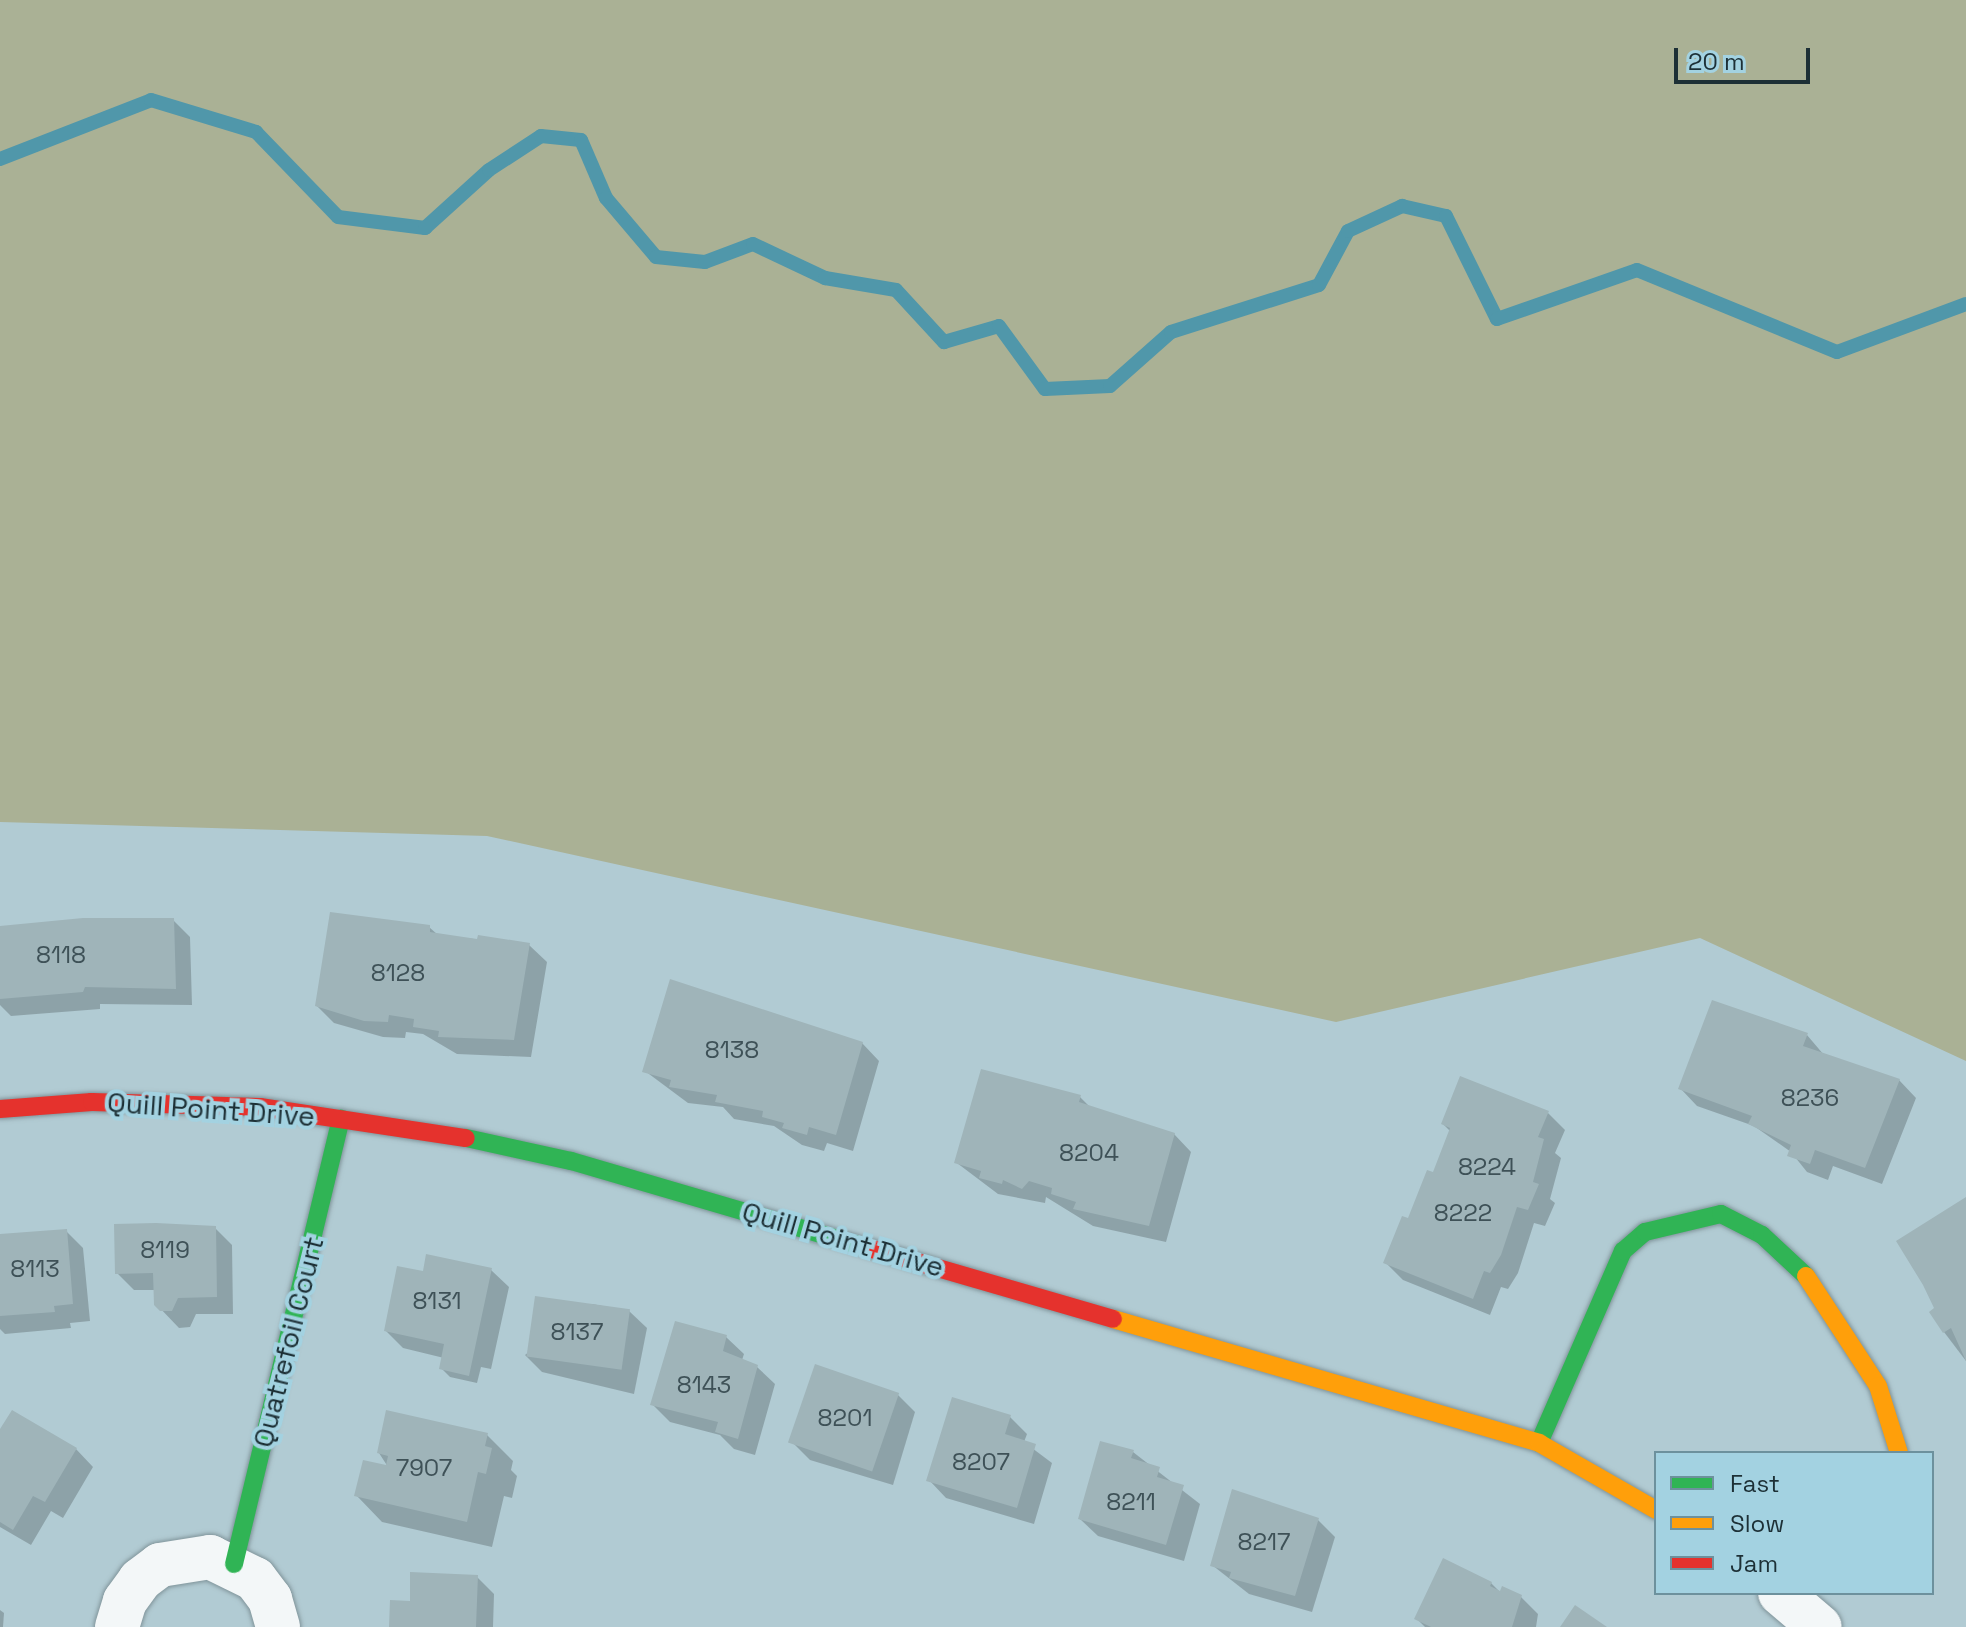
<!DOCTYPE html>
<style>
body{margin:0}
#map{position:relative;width:1966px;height:1627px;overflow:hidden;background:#b1cbd3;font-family:"Space Grotesk",sans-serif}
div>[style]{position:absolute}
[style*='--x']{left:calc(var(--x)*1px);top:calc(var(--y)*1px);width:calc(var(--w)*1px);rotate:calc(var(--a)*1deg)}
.green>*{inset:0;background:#aab195}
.shadow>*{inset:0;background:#0003}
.stream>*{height:14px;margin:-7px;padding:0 7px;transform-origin:7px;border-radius:7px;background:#5097aa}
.building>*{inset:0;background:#9fb4b9;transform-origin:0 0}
.roads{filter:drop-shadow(0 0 2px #80949a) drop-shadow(0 0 2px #80949a)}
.street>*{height:44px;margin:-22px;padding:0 22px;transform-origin:22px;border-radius:22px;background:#f3f7f8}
.fast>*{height:18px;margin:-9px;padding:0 9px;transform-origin:9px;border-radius:9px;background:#30b455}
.slow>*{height:18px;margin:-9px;padding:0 9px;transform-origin:9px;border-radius:9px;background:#ff9f0a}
.jam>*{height:18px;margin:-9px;padding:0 9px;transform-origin:9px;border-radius:9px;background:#e5322d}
span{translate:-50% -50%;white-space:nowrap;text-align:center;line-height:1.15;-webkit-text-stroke:8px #a3d2e1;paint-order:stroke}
.number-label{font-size:24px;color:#3e5157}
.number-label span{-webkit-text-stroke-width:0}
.street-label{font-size:28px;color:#1d3036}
.legend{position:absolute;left:1654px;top:1451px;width:280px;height:144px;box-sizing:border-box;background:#a3d2e1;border:2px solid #6d919d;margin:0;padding:10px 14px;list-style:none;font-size:24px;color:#1d3036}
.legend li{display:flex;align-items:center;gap:16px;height:40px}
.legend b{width:40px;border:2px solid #6d919d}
.scale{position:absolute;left:1674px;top:48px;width:136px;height:36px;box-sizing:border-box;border:4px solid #1d3036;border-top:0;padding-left:10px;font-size:24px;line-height:28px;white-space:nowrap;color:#1d3036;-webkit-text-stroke:6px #a3d2e1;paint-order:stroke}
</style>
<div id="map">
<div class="green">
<i style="clip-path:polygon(0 0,1966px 0,1966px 1061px,1700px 938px,1336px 1022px,487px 836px,0 822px)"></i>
</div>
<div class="shadow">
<i style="clip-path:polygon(173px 920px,190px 937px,192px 1005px,100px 1004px,100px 1009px,11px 1016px,0 1005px,0 927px)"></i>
<i style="clip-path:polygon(429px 927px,438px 935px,529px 945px,547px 962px,531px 1057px,457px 1054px,423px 1034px,406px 1032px,405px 1038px,383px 1037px,334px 1023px,317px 1006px)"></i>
<i style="clip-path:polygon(1713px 1002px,1807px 1035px,1824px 1055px,1899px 1080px,1916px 1098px,1882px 1184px,1833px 1166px,1828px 1180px,1807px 1172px,1791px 1152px,1754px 1126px,1697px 1106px,1680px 1088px)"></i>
<i style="clip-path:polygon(862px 1043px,879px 1061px,853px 1151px,827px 1143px,824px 1151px,802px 1145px,774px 1126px,734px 1119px,723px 1107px,688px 1103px,645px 1071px)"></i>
<i style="clip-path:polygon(1080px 1097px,1091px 1108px,1174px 1134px,1191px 1152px,1166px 1242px,1093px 1226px,1046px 1197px,1045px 1203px,998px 1194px,957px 1163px)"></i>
<i style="clip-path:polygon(1548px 1113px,1565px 1130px,1555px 1153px,1561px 1158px,1550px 1199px,1555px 1203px,1545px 1226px,1534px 1223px,1518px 1273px,1508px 1289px,1501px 1287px,1490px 1315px,1403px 1280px,1386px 1263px,1434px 1174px,1451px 1132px,1443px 1124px)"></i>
<i style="clip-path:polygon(1966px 1199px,1966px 1361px,1944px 1332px,1936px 1309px)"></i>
<i style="clip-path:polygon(215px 1228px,232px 1245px,233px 1314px,196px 1314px,190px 1327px,179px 1328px,156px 1304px,156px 1290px,134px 1290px,117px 1273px)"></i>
<i style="clip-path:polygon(66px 1231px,83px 1248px,90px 1321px,70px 1323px,71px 1328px,5px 1334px,0 1329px,0 1236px)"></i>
<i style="clip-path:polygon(491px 1270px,509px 1287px,491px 1369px,481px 1367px,477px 1383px,450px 1377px,442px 1369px,444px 1358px,403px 1348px,386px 1331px)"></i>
<i style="clip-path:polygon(592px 1304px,629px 1311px,647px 1328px,634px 1394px,542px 1372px,525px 1355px)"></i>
<i style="clip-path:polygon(726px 1337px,744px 1354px,741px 1363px,757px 1367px,775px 1384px,755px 1455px,734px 1449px,720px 1435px,670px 1422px,652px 1404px)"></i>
<i style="clip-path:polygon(898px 1395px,915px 1412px,893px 1485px,810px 1460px,793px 1443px)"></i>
<i style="clip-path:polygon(1010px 1417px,1027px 1434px,1024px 1442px,1052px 1463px,1034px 1524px,946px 1498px,929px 1480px)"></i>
<i style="clip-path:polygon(0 1433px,76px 1449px,93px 1467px,63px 1518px,51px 1511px,31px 1545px,0 1527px)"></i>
<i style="clip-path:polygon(487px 1435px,513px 1461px,511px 1470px,517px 1476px,512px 1498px,504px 1496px,492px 1547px,382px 1522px,357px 1496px,388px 1467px,379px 1453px)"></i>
<i style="clip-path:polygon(1133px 1452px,1200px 1504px,1184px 1561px,1098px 1536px,1080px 1519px)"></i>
<i style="clip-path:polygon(1317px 1519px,1335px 1537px,1312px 1612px,1249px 1594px,1212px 1565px)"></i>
<i style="clip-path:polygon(477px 1577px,494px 1594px,493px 1627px,391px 1627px,412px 1603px)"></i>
<i style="clip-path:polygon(1491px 1583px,1501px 1593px,1521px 1597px,1538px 1614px,1536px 1627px,1425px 1627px,1417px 1619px)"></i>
<i style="clip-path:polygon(0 1610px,4px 1613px,3px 1627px,0 1627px)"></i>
</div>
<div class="stream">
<i style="--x:0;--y:159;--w:162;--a:-21.3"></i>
<i style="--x:151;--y:100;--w:110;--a:16.9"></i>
<i style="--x:256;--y:132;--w:118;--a:46"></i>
<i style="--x:338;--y:217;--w:88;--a:7.2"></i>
<i style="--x:425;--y:228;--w:86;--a:-42.2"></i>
<i style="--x:489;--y:170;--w:62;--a:-33.2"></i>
<i style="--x:541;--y:136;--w:40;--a:5.7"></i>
<i style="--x:581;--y:140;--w:63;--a:66.7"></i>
<i style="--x:606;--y:198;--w:77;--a:49.7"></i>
<i style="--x:656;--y:257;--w:49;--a:5.8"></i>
<i style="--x:705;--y:262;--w:51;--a:-20.6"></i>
<i style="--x:753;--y:244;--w:80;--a:25.3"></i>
<i style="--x:825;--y:278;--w:72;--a:9.6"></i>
<i style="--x:896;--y:290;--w:71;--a:47.3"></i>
<i style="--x:944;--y:342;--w:57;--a:-16.2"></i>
<i style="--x:999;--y:326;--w:78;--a:53.9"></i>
<i style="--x:1045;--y:389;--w:65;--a:-2.6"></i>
<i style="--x:1110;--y:386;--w:81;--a:-41.5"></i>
<i style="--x:1171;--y:332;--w:155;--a:-17.6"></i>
<i style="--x:1319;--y:285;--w:61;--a:-61.8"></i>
<i style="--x:1348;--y:231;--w:60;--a:-24.8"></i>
<i style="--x:1402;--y:206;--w:45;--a:12.8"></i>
<i style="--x:1446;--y:216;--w:115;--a:63.7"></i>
<i style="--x:1497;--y:319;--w:148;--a:-19.3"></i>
<i style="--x:1637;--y:270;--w:216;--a:22.3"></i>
<i style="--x:1837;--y:352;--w:138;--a:-20.4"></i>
</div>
<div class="building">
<i style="clip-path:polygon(330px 912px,430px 925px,430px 932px,477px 939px,478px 935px,530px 943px,514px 1040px,438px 1037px,439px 1031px,413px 1027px,414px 1019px,389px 1015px,388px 1022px,364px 1021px,315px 1006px)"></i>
<i style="clip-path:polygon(83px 918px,174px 918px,176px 989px,85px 987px,83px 992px,0 999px,0 926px)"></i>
<i style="clip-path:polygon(670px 979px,863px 1042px,836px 1135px,809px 1127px,807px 1135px,782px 1128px,784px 1123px,762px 1117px,763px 1111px,715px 1102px,717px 1095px,669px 1087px,671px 1080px,642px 1072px)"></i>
<i style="clip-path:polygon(1712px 1000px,1808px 1033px,1803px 1046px,1900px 1079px,1865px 1168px,1815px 1150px,1810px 1164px,1787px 1156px,1791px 1145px,1748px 1124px,1752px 1116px,1678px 1089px)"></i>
<i style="clip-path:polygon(981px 1069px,1081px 1095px,1079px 1102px,1175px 1133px,1149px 1226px,1073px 1209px,1076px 1202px,1051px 1194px,1052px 1188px,1029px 1181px,1022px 1189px,1003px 1180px,1002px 1184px,979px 1178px,981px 1171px,954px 1163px)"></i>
<i style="clip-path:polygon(1460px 1076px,1549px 1111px,1538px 1137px,1544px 1139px,1533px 1182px,1539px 1184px,1528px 1210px,1517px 1207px,1501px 1255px,1490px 1273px,1484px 1271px,1473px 1299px,1383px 1263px,1402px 1216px,1408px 1218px,1427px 1170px,1433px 1172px,1450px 1128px,1441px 1124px)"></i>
<i style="clip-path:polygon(1966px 1197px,1966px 1361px,1951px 1328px,1943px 1333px,1929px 1312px,1934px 1308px,1923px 1285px,1896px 1241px)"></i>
<i style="clip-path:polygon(156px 1223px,216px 1226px,217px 1297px,178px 1298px,172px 1311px,160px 1311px,154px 1305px,153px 1273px,115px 1274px,114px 1224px)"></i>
<i style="clip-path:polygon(67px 1229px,73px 1304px,54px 1306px,55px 1312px,0 1316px,0 1234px)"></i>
<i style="clip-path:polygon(426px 1254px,492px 1268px,469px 1376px,439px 1369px,444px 1344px,384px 1331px,397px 1266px,423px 1271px)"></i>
<i style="left:535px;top:1296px;width:96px;height:61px;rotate:8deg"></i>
<i style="clip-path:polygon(675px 1321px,727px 1335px,723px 1351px,758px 1365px,738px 1439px,715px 1432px,718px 1422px,650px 1405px)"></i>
<i style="left:815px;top:1364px;width:89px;height:83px;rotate:19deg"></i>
<i style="clip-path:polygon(952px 1397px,1011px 1415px,1005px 1434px,1036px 1444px,1017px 1508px,926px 1481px)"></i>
<i style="clip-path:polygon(12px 1410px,77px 1448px,45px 1502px,33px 1496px,13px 1530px,0 1522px,0 1429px)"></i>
<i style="clip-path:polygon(386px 1410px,488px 1433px,485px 1446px,492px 1448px,486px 1474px,478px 1472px,467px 1522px,354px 1496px,363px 1460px,386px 1465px,388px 1456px,377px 1453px)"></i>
<i style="clip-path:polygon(1100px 1441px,1134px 1450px,1131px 1458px,1160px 1467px,1157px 1477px,1184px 1485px,1166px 1545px,1078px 1519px)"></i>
<i style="clip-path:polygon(1232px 1489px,1319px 1518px,1295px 1596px,1229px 1578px,1231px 1572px,1210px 1566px)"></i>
<i style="clip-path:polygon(1443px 1558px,1492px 1582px,1490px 1586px,1500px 1591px,1502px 1586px,1522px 1595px,1512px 1627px,1431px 1627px,1414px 1619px)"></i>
<i style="clip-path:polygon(410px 1572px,478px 1575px,476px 1627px,389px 1627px,390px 1600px,410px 1601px)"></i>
<i style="clip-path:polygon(1575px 1605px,1607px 1627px,1560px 1627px)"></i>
</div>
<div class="roads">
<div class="street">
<i style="--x:1780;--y:1593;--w:52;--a:40.4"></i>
<i style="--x:117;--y:1627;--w:27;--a:-73"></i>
<i style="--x:125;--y:1601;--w:26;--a:-54"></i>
<i style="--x:140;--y:1580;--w:25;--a:-37"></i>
<i style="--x:160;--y:1565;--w:51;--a:-9.1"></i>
<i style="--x:210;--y:1557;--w:50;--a:26.1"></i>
<i style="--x:255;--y:1579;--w:25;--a:53"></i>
<i style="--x:270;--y:1599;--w:29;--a:74"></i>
</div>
<div class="fast">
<i style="--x:466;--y:1138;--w:107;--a:12.4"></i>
<i style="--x:571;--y:1161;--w:310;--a:16.3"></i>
<i style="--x:1539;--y:1443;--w:210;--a:-66.4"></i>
<i style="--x:1623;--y:1251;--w:29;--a:-41"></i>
<i style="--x:1645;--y:1232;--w:78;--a:-13.3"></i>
<i style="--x:1721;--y:1214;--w:46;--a:27.1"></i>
<i style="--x:1762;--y:1235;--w:60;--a:43"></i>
<i style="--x:234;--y:1564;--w:458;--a:-76.5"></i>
</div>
<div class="slow">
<i style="--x:1806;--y:1276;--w:131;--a:56.8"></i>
<i style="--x:1878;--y:1386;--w:70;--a:72.6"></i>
<i style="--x:1113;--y:1319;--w:444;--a:16.2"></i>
<i style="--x:1539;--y:1443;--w:135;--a:29.8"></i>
</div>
<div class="jam">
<i style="--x:0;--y:1109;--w:92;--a:-4.4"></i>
<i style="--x:92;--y:1102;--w:168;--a:1.7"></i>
<i style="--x:260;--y:1107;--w:208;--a:8.6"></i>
<i style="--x:869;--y:1248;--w:254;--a:16.2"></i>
</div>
</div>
<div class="number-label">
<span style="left:61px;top:955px">8118</span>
<span style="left:398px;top:973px">8128</span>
<span style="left:732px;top:1050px">8138</span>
<span style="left:1810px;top:1098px">8236</span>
<span style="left:1089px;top:1153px">8204</span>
<span style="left:1487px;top:1167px">8224</span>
<span style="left:1463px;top:1213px">8222</span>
<span style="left:165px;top:1250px">8119</span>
<span style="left:35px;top:1269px">8113</span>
<span style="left:437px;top:1301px">8131</span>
<span style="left:577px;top:1332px">8137</span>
<span style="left:704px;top:1385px">8143</span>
<span style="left:845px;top:1418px">8201</span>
<span style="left:981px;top:1462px">8207</span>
<span style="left:424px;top:1468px">7907</span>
<span style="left:1131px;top:1502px">8211</span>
<span style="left:1264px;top:1542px">8217</span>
</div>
<div class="street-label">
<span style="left:211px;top:1109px;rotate:4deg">Quill Point Drive</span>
<span style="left:843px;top:1239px;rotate:16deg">Quill Point Drive</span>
<span style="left:288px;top:1342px;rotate:-76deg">Quatrefoil Court</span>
</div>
<ul class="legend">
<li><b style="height:10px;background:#30b455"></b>Fast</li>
<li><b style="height:10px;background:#ff9f0a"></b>Slow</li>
<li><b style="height:10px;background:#e5322d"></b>Jam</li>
</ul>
<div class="scale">20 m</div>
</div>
